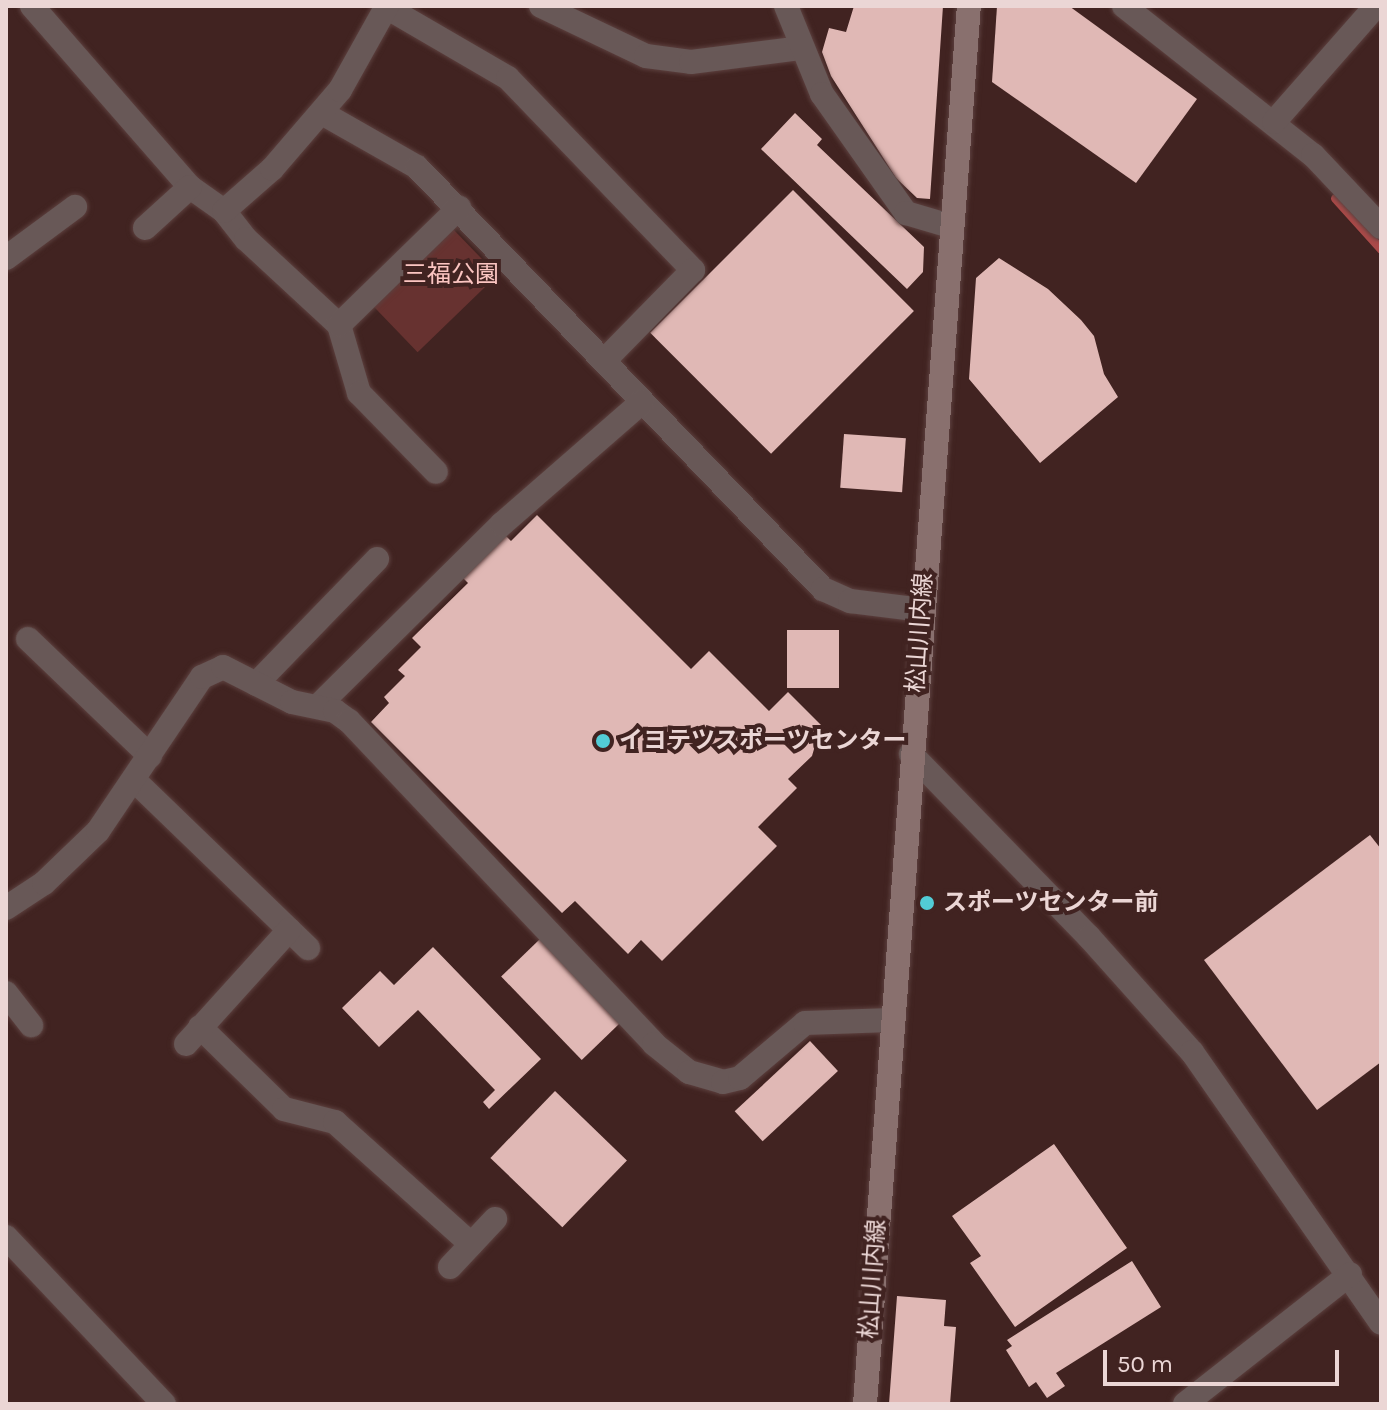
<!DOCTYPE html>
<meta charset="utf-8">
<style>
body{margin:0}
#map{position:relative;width:1387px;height:1410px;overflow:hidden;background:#412321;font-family:Karla,"Noto Sans JP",sans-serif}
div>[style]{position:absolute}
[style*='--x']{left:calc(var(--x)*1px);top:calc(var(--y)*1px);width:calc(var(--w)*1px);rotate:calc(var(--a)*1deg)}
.green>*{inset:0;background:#673230;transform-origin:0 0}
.stream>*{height:9px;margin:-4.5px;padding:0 4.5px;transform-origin:4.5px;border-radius:4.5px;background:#aa4a49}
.building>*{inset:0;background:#e0b8b5;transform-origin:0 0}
.roads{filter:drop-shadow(0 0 2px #5c403e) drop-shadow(0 0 2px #5c403e)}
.street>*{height:24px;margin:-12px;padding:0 12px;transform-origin:12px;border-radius:12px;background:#685857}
.secondary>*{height:24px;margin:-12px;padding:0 12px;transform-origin:12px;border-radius:12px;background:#89706e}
.dots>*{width:22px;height:22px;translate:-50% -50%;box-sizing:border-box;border:4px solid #412321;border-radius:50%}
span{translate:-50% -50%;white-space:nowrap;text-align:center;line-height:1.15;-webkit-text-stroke:8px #412321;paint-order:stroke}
.park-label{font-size:24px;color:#fbc5c1}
.street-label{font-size:24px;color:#ebd6d5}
.poi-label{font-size:24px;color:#ebd6d5;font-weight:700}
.left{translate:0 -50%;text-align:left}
.frame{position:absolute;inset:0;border:8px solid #ebd6d5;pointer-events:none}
.scale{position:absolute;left:1103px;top:1350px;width:236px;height:36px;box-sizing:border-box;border:4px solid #ebd6d5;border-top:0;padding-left:10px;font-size:24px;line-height:28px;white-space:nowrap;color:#ebd6d5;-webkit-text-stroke:6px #412321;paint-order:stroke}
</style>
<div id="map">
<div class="green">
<i style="left:453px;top:229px;width:64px;height:111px;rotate:46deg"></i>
</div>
<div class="stream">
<i style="--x:1335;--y:198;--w:69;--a:48"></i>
</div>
<div class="building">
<i style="clip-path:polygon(854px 6px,943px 6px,930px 199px,917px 198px,896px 178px,831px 76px,822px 52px,829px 28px,846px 32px)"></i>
<i style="clip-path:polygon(997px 6px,1069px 6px,1197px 99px,1136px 183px,992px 82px)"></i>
<i style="clip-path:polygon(795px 113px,822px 139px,817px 145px,924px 247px,923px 272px,907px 289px,761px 149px)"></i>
<i style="left:793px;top:190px;width:171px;height:202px;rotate:45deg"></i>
<i style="clip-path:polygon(999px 258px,1048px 289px,1081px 320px,1094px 336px,1104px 374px,1118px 397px,1040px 463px,969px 379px,976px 278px)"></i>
<i style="left:844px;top:434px;width:62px;height:54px;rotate:4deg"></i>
<i style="clip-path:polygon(537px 515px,691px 669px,709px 651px,769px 711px,788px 692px,821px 725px,812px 756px,788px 779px,797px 788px,758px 827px,777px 846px,662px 961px,641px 940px,628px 954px,575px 901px,562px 913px,371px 722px,389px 703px,384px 697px,405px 676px,398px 670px,421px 647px,412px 638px,468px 583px,460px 575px,503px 533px,511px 541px)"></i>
<i style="left:787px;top:630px;width:52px;height:58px"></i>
<i style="clip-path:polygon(1370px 835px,1381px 849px,1381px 1062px,1317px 1110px,1204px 960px)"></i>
<i style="left:540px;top:939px;width:116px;height:54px;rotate:46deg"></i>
<i style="clip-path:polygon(433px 947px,541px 1059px,489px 1109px,483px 1102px,495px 1090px,418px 1010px,379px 1047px,342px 1008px,380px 971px,394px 985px)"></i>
<i style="left:810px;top:1041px;width:41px;height:103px;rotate:47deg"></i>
<i style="left:555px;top:1091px;width:100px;height:93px;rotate:44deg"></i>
<i style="clip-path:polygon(1054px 1144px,1127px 1248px,1015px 1327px,970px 1263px,981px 1256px,952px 1216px)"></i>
<i style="clip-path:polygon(1132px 1261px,1161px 1307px,1056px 1373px,1065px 1386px,1047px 1398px,1036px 1382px,1029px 1387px,1006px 1350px,1012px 1346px,1007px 1340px)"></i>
<i style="clip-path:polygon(897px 1296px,946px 1300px,944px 1326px,956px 1327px,950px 1404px,889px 1404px)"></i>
</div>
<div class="roads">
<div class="street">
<i style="--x:32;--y:6;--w:240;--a:48.9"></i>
<i style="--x:190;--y:187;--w:42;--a:35.2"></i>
<i style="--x:224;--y:211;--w:36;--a:52"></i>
<i style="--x:246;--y:239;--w:127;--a:42.8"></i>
<i style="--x:339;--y:325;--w:71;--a:73.6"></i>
<i style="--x:359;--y:393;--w:110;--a:45.7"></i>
<i style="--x:541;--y:6;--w:116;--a:25.5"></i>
<i style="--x:646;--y:56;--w:45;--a:7.6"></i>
<i style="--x:691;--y:62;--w:112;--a:-7.2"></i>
<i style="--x:786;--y:6;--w:95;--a:67.8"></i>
<i style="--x:822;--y:94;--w:146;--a:54.8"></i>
<i style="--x:906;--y:213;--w:46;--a:16.5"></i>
<i style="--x:1124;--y:6;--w:241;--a:38.3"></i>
<i style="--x:1313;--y:155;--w:99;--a:46.6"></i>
<i style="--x:386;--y:7;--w:141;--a:30.2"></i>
<i style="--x:508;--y:78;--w:267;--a:46.1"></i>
<i style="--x:693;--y:270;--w:127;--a:134.4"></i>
<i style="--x:322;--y:113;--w:109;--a:29.6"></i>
<i style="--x:417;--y:167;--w:586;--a:46.11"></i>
<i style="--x:823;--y:589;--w:30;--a:24"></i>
<i style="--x:850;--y:601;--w:73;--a:7.1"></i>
<i style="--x:1274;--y:122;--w:154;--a:-48.7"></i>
<i style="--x:224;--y:211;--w:64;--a:-41.2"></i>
<i style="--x:272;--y:169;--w:104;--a:-49.3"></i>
<i style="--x:340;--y:90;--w:96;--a:-60.8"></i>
<i style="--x:145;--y:228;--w:61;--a:-42.3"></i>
<i style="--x:6;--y:258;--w:86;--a:-36.5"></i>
<i style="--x:339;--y:325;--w:168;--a:-44.3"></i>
<i style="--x:28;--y:639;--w:169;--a:43.8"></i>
<i style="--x:256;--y:684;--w:174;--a:-45.9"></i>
<i style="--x:318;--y:706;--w:259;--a:-44.7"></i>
<i style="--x:502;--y:524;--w:186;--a:-41.1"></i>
<i style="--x:911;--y:754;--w:255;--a:45.8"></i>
<i style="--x:1089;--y:937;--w:154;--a:48.2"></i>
<i style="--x:1192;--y:1052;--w:330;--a:55.1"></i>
<i style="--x:134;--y:780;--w:242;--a:44"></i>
<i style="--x:6;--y:908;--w:45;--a:-33.3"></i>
<i style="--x:44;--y:883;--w:75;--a:-43.9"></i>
<i style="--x:98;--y:831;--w:186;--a:-56"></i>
<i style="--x:202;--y:677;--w:23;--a:-25"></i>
<i style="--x:223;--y:667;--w:77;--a:26.9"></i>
<i style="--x:292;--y:702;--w:44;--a:11.8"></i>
<i style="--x:335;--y:711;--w:17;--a:36"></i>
<i style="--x:349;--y:721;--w:444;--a:46.6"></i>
<i style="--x:654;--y:1044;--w:45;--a:38.7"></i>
<i style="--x:689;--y:1072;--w:35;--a:16"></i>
<i style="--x:723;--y:1082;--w:17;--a:-13"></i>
<i style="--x:740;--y:1078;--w:85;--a:-40.2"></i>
<i style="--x:805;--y:1023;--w:86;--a:-2"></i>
<i style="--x:6;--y:993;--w:41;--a:52"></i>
<i style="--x:200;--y:1027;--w:117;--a:44.3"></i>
<i style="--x:284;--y:1109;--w:53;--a:14.3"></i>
<i style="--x:335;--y:1122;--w:183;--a:41.9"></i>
<i style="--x:186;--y:1044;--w:154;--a:-47.9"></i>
<i style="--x:6;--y:1237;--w:230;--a:46.6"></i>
<i style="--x:450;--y:1267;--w:66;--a:-46.8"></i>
<i style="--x:1185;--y:1404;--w:210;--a:-38.2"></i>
</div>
<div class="secondary">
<i style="--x:865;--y:1404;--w:1402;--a:-85.75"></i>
</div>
</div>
<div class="dots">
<i style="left:603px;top:741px;background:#52ccd6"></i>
<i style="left:927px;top:903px;background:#52ccd6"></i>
</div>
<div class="park-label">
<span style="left:451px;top:275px">三福公園</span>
</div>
<div class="street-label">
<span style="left:920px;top:633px;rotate:-86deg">松山川内線</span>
<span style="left:873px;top:1279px;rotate:-86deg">松山川内線</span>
</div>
<div class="poi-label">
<span class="left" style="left:619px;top:741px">イヨテツスポーツセンター</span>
<span class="left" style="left:943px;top:903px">スポーツセンター前</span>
</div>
<div class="frame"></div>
<div class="scale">50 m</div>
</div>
